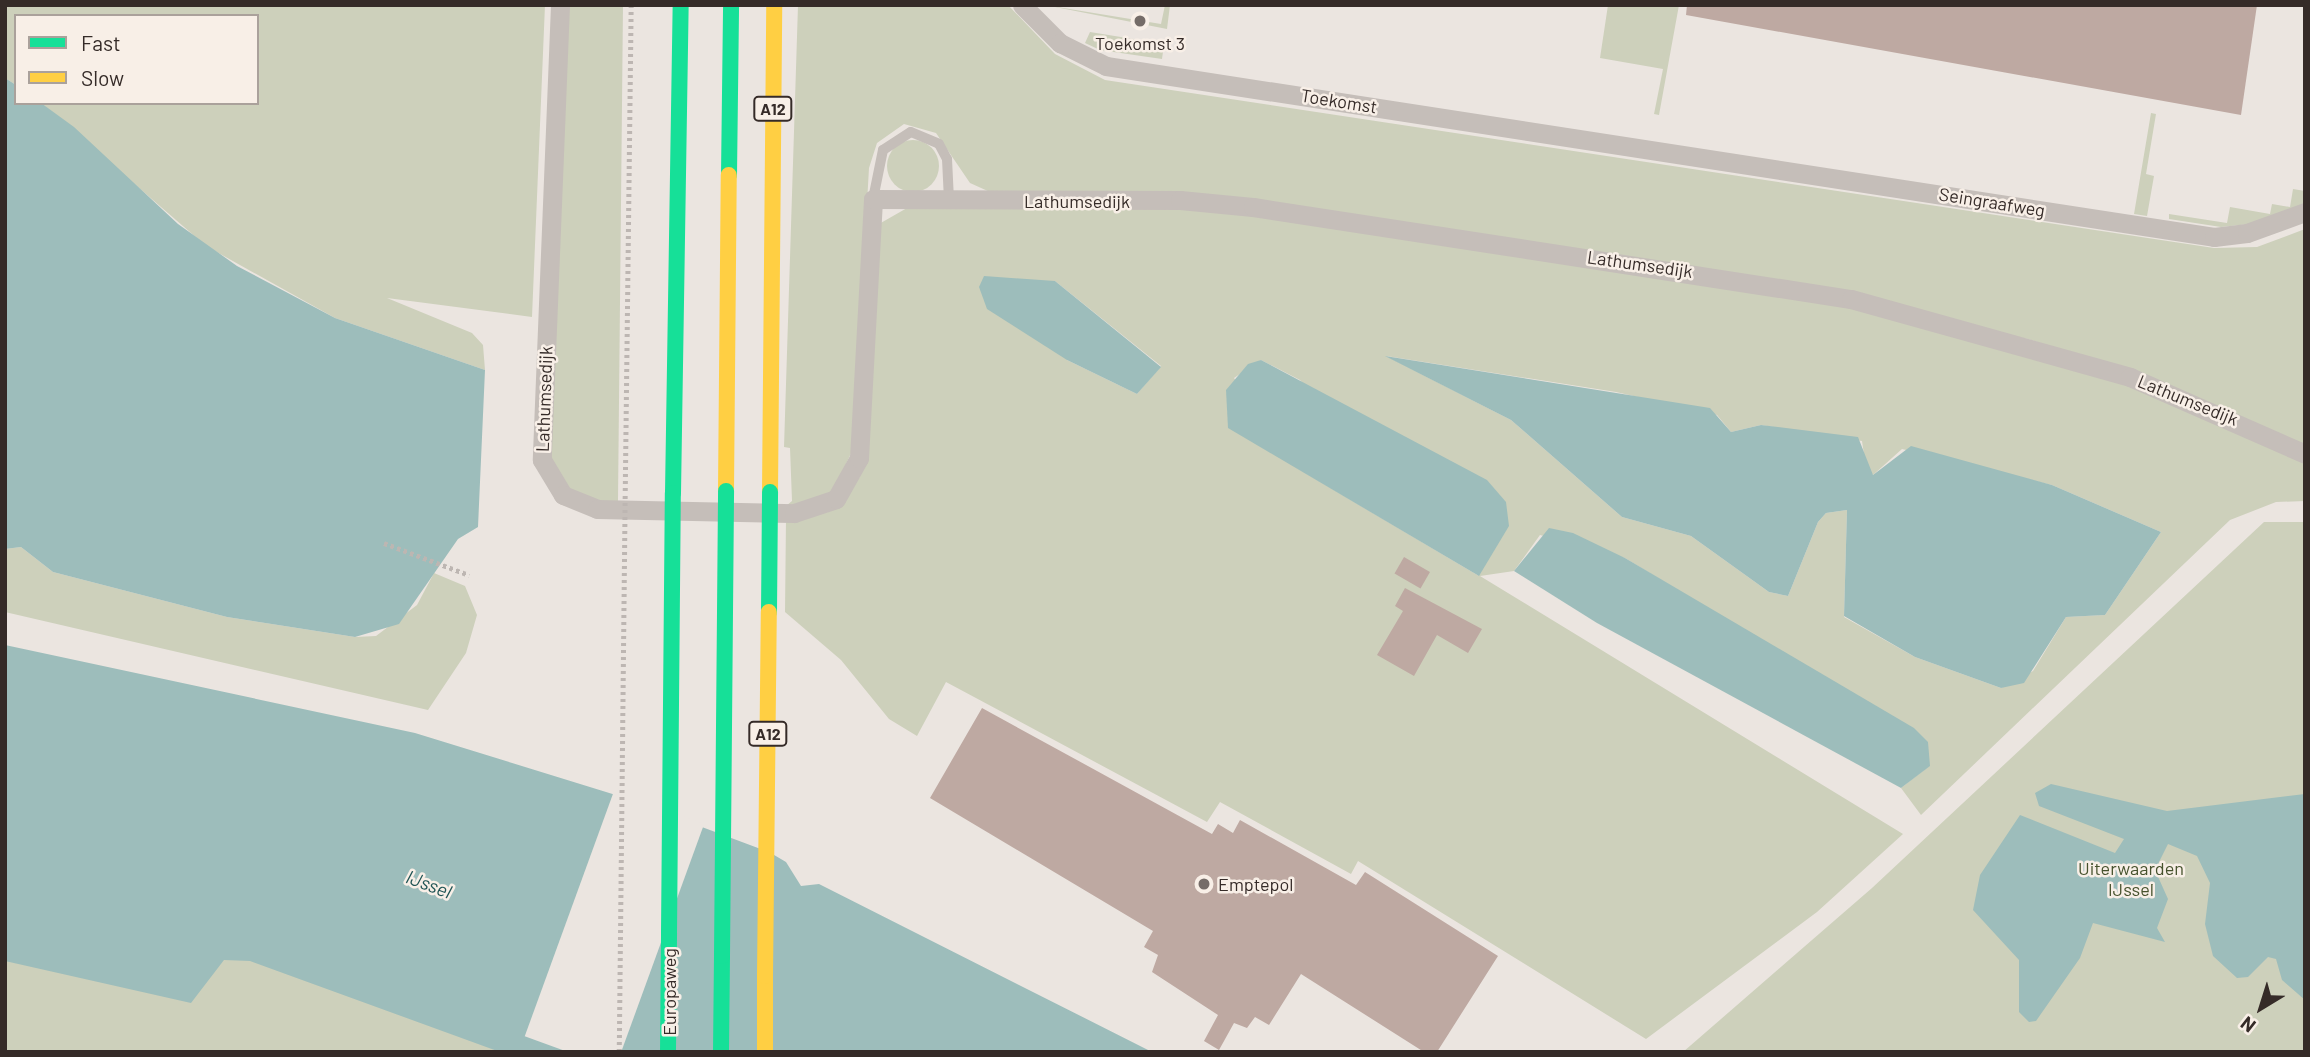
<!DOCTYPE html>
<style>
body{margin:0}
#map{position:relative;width:2310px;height:1057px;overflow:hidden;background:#ebe5e0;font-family:Barlow,sans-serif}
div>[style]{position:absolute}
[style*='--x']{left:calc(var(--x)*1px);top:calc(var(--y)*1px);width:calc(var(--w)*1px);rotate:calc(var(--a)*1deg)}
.green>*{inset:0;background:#cdd0bb}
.round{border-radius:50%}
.water>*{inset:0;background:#9dbdbb}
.pier>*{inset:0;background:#ebe5e0;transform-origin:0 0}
.building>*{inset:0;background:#bea9a2;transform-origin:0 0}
.path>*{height:4.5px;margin-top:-2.25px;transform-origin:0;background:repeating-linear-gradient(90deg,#bdb6b2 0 3.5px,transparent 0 7px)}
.lane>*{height:10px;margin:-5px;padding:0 5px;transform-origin:5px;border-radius:5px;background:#c5beb9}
.street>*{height:19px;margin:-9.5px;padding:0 9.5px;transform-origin:9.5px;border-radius:9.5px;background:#c5beb9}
.fast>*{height:16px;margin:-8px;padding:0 8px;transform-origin:8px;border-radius:8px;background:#16e098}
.slow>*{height:16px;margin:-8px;padding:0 8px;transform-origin:8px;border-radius:8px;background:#ffcf43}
.path-bridge>*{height:4.5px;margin-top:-2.25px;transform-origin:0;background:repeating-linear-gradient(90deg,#bdb6b2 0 3.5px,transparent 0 7px)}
.fast-bridge>*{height:16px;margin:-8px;padding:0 8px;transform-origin:8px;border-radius:8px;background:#16e098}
.slow-bridge>*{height:16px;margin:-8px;padding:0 8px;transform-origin:8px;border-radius:8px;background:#ffcf43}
.dots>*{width:19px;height:19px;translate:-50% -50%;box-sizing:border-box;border:4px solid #f8efe7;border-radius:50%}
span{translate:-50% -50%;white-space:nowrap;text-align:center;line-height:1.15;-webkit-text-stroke:5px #f8efe7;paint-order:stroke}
.shield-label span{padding:2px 5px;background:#f8efe7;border:2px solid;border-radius:5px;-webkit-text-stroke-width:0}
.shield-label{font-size:16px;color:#352b28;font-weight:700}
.poi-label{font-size:18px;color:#352b28}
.left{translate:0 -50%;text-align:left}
.street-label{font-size:18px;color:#352b28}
.park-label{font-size:18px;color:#46522d}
.water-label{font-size:19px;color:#1f5454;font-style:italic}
.frame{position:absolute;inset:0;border:7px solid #352b28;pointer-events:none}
.legend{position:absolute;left:14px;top:14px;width:245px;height:91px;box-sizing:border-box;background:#f8efe7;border:2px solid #aaa19b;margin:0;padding:9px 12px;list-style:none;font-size:21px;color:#352b28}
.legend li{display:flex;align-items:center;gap:14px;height:35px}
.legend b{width:35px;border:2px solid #aaa19b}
.north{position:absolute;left:2226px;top:973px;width:70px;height:70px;-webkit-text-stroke:5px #f8efe7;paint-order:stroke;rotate:218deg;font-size:19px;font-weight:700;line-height:28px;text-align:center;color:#352b28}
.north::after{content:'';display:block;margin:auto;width:24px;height:32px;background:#352b28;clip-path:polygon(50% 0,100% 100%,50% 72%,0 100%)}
</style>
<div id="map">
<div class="green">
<i style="clip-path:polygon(5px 5px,545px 5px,532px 317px,387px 298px,472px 333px,483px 345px,485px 370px,335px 318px,206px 246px,41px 103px,257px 103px,257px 16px,16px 16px,16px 85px,5px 78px)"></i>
<i style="clip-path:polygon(566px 5px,623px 5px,618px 501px,609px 503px,575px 493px,556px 475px,547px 442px)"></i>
<i style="clip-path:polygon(798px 5px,1008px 5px,1055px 54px,1105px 80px,2214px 248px,2257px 247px,2305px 229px,2305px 447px,2184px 392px,2028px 339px,1439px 230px,990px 192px,970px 183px,936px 133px,904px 124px,877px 143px,869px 168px,853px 449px,831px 496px,786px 506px,792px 501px,790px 448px,784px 447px)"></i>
<i style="clip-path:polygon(1045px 5px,1161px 24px,1165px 5px,1170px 5px,1167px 29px)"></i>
<i style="clip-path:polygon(1608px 5px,1679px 5px,1659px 115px,1654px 114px,1663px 69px,1600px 58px)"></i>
<i style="clip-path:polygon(1090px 32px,1164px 44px,1162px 59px,1100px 50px,1085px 43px)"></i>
<i style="clip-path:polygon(2151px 113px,2156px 114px,2146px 174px,2154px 176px,2147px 216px,2134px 214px)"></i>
<i class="round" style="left:887px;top:140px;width:52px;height:52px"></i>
<i style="clip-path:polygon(2293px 189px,2305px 191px,2305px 204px,2250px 224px,2221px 227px,2169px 219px,2169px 214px,2227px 223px,2230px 207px,2270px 214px,2272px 204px,2290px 207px)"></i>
<i style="clip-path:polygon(evenodd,1115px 206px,1228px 210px,1750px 287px,1929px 324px,2144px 390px,2305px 462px,2305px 501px,2276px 502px,2230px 520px,1921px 815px,1901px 788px,1929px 766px,1717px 614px,1625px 558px,1540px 535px,1514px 571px,1480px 576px,1903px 834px,1817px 912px,1646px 1039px,1358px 861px,1351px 874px,1220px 802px,1207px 822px,946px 682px,917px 736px,889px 719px,841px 660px,785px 612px,786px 518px,828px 512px,860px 477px,879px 224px,907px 208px,1115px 206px,1055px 281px,1161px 366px,1137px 394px,1067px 360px,1055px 281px,1115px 206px,1386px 356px,1616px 392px,1717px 415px,1731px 432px,1761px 425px,1862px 441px,1866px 468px,1873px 475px,1902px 449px,2052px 485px,2161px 532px,2105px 615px,2066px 617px,2033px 671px,2001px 688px,1915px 657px,1844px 617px,1847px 510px,1826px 513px,1818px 522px,1788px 596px,1769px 592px,1691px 536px,1622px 517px,1511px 420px,1386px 356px,1115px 206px,1261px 360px,1300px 380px,1479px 576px,1297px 468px,1234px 378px,1261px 360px)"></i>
<i style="clip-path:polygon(2264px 522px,2305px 522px,2305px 1052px,1683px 1052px,1872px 888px)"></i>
<i style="clip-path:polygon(21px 547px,53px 572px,227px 617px,355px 637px,376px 636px,417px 605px,434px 573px,465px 586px,477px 615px,466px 653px,428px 710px,5px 612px,5px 549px)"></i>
<i style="clip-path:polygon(5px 905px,251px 959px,502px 1052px,5px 1052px)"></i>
</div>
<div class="water">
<i style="clip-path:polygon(5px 78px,16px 85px,16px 103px,41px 103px,74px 127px,178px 224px,237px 266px,335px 318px,485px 370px,478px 527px,458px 539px,399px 624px,355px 637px,227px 617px,53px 572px,21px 547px,5px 549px)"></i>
<i style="clip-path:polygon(984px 276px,1055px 281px,1161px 367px,1137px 394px,1067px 360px,987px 309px,979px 287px)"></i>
<i style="clip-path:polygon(1385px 356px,1710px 408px,1731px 432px,1761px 425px,1858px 437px,1873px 475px,1911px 446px,2052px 485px,2161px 532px,2105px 615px,2066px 617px,2024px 683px,2001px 688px,1915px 657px,1844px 616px,1847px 510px,1826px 513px,1818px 522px,1788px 596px,1769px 592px,1691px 536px,1622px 517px,1511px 420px)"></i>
<i style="clip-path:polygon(1261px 360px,1487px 480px,1506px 502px,1509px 526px,1479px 576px,1228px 428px,1226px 390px,1248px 364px)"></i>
<i style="clip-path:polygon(1549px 528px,1573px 533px,1625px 558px,1914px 728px,1928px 742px,1930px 766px,1901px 788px,1597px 623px,1514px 571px)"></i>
<i style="clip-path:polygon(5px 645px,415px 733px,619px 796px,769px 852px,786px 862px,801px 886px,819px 884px,1152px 1052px,500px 1052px,250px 961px,224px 960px,191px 1003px,5px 961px)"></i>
<i style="clip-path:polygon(2051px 784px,2167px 811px,2305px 794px,2305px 1000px,2282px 980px,2276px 959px,2268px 957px,2248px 977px,2237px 978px,2213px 956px,2205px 924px,2210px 883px,2197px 856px,2168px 844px,2155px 870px,2168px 899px,2157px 928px,2165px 942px,2093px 923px,2080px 958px,2036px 1021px,2029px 1022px,2019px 1012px,2019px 960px,1973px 910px,1980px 875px,2020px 815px,2115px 853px,2124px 839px,2039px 806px,2035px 793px)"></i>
</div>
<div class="pier">
<i style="left:614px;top:791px;width:96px;height:261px;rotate:20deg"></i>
</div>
<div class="building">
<i style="clip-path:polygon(1687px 5px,2257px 5px,2241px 115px,1686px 15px)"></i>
<i style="left:1404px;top:557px;width:30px;height:19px;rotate:30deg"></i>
<i style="clip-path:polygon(1405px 588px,1482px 629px,1468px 653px,1437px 635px,1414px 676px,1377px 655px,1403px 611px,1395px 606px)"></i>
<i style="clip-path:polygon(982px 708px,1212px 834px,1218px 824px,1233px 833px,1240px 820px,1356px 885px,1365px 872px,1498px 956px,1437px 1052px,1424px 1052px,1301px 974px,1269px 1025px,1255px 1017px,1247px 1028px,1234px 1023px,1219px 1050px,1204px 1041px,1218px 1015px,1152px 972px,1158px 955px,1144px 947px,1153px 931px,930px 798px)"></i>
</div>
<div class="path">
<i style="--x:625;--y:491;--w:486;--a:-89.3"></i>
<i style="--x:384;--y:543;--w:91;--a:20.6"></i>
</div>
<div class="lane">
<i style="--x:873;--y:199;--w:50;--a:-78.5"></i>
<i style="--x:883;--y:150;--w:33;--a:-33"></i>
<i style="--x:911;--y:132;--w:30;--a:23"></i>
<i style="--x:939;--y:144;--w:17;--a:62"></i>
<i style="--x:947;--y:159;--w:41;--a:87.2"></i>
</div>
<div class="street">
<i style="--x:560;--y:5;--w:455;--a:92.3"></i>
<i style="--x:542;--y:460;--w:41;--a:59"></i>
<i style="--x:563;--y:495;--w:37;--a:22"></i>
<i style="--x:597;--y:509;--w:197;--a:1.2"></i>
<i style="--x:794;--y:513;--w:44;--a:-18.4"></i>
<i style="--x:836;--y:499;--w:47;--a:-60.7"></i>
<i style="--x:859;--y:458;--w:259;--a:-86.9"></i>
<i style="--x:873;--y:199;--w:307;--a:0.2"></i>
<i style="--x:1180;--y:200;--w:73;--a:5.5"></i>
<i style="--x:1253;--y:207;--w:605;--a:8.75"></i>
<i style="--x:1851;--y:299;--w:290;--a:15.6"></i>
<i style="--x:2130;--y:377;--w:191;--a:23.7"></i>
<i style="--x:1022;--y:5;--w:54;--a:45"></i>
<i style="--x:1060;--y:43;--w:51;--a:26.6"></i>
<i style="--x:1106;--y:66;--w:1121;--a:8.77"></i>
<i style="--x:2214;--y:237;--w:33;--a:-7"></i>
<i style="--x:2247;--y:233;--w:62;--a:-19.9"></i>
</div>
<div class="fast">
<i style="--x:729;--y:175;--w:170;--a:-89.3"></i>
<i style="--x:673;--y:493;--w:488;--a:-89.1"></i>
<i style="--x:668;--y:1052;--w:119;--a:-89.5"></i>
<i style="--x:721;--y:1052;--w:96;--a:-89.4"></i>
</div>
<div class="slow">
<i style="--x:726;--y:491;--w:316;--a:-89.5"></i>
<i style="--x:770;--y:492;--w:487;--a:-89.5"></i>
<i style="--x:765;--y:976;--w:76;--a:90"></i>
</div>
<div class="path-bridge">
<i style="--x:619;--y:1052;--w:559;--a:-89.39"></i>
</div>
<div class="fast-bridge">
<i style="--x:769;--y:612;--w:120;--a:-89.5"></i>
<i style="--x:669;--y:933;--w:440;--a:-89.5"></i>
<i style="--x:722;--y:956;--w:465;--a:-89.5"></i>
</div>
<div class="slow-bridge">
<i style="--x:765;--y:976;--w:364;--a:-89.4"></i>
</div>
<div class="dots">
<i style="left:1140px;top:21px;background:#756c68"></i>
<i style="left:1204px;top:884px;background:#756c68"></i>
</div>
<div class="shield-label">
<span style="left:773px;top:109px">A12</span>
<span style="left:768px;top:734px">A12</span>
</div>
<div class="poi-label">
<span style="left:1140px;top:43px">Toekomst 3</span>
<span class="left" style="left:1218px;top:884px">Emptepol</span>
</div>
<div class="street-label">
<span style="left:1339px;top:101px;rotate:9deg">Toekomst</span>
<span style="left:1077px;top:201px">Lathumsedijk</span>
<span style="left:1992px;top:202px;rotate:9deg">Seingraafweg</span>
<span style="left:1640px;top:264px;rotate:8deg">Lathumsedijk</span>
<span style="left:544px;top:399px;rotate:-88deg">Lathumsedijk</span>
<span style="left:2188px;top:400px;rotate:22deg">Lathumsedijk</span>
<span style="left:669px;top:992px;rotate:-90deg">Europaweg</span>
</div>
<div class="park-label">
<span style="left:2131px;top:879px">Uiterwaarden<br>IJssel</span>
</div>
<div class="water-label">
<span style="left:429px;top:884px;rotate:21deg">IJssel</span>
</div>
<div class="frame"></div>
<ul class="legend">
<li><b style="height:9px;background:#16e098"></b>Fast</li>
<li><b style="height:9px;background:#ffcf43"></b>Slow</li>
</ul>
<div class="north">N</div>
</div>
